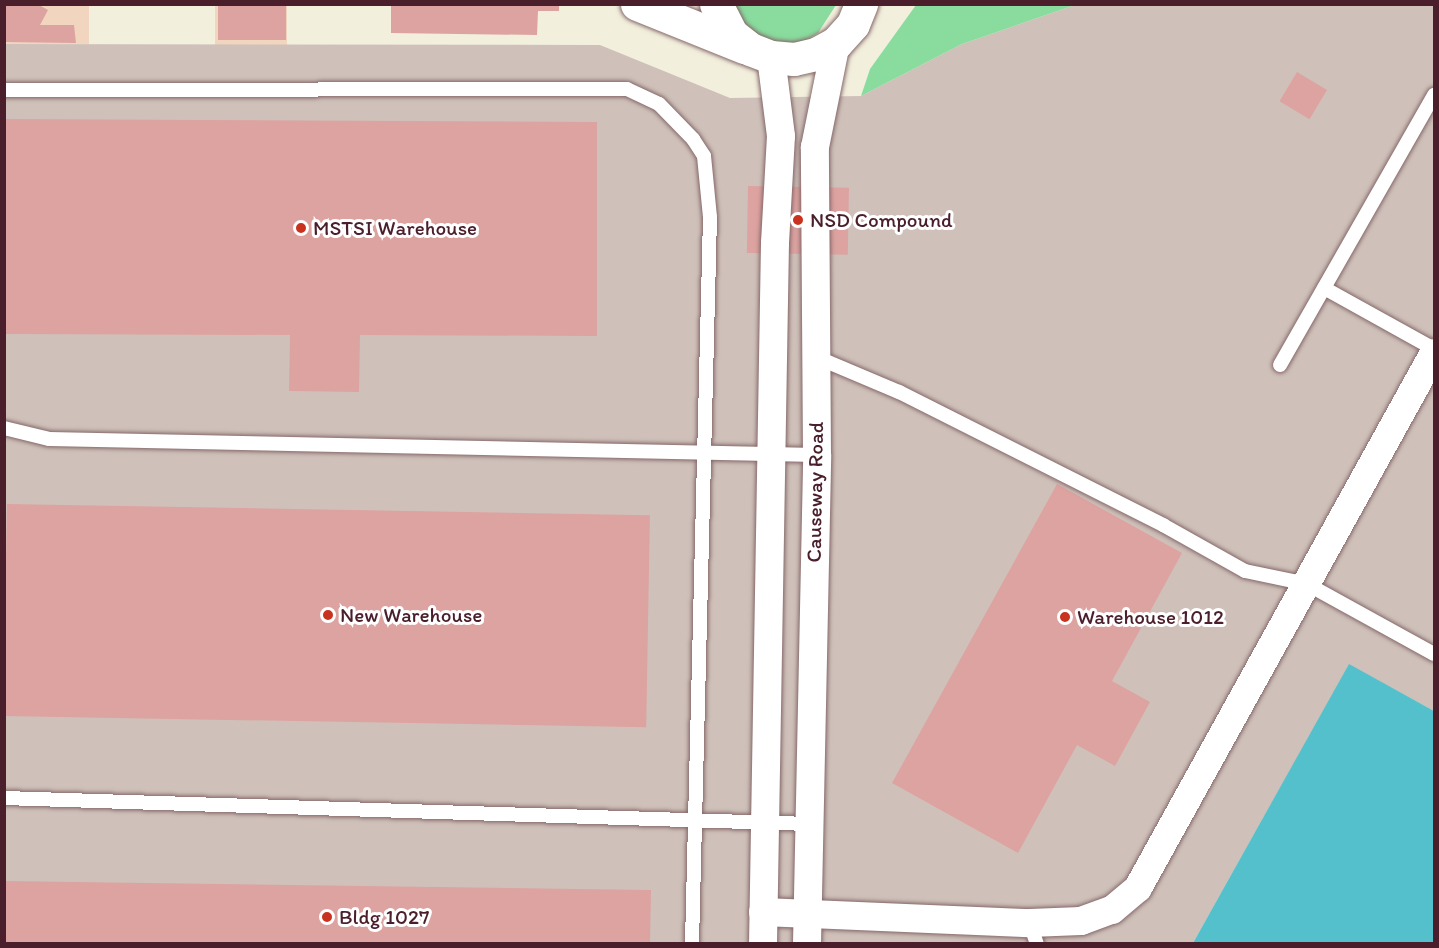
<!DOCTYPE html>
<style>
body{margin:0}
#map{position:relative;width:1439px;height:948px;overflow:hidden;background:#f2efdd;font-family:Itim,sans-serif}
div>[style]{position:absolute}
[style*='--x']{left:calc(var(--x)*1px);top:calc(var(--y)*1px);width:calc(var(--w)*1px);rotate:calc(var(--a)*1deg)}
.built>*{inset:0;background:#f2d5be;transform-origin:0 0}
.industrial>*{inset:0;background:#cfc1ba}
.green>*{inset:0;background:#89dc9e}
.water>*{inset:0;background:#53c0cb}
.building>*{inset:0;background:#dda3a0;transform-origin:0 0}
.roads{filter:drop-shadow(0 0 2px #856869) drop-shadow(0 0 2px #856869)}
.service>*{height:14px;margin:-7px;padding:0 7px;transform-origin:7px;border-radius:7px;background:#fff}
.minor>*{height:28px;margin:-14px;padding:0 14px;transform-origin:14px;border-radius:14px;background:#fff}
.primary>*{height:33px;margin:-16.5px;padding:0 16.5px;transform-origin:16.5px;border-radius:16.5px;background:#fff}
.dots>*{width:16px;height:16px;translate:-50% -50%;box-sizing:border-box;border:3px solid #fff;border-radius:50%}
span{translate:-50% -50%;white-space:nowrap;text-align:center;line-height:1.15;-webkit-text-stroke:6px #fff;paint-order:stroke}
.poi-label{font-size:21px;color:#4a1f2b}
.left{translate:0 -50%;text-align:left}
.street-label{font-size:21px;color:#4a1f2b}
.frame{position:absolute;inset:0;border:6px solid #4a1f2b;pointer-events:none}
</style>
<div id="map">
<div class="built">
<i style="left:5px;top:5px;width:84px;height:39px"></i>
<i style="left:215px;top:5px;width:72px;height:40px"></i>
</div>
<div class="industrial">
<i style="clip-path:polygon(1075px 5px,1434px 5px,1434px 711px,1349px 665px,1193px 943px,5px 944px,5px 44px,600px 45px,730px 98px,861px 96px,962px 44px)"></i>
</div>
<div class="green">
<i style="clip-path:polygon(734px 5px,836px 5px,818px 33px,798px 45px,780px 47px,747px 34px)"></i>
<i style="clip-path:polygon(916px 5px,916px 4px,1075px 5px,962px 44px,861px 96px,870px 69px)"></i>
</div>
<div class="water">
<i style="clip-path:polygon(1349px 664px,1434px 711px,1434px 943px,1193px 943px)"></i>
</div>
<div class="building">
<i style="clip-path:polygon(4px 4px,37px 4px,48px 10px,40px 25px,74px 25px,76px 43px,4px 42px)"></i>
<i style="left:218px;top:4px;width:68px;height:36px"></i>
<i style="clip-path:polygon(391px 4px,559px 4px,559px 11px,538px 11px,537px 35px,391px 33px)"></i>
<i style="left:1297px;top:72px;width:35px;height:34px;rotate:31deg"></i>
<i style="clip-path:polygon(4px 119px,597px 122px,597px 336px,360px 335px,359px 392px,289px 391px,290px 335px,4px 334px)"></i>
<i style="left:748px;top:186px;width:101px;height:67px;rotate:1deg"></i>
<i style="clip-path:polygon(1057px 484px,1182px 553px,1112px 681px,1150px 702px,1115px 766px,1077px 745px,1018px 853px,892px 783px)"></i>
<i style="left:7px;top:504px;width:643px;height:212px;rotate:1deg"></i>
<i style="clip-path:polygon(4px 881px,651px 890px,650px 944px,4px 944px)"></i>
</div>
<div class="roads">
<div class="service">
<i style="--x:4;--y:90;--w:623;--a:-0.09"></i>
<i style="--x:627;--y:89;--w:35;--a:25"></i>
<i style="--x:659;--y:104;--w:49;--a:45.8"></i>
<i style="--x:693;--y:139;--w:20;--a:57"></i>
<i style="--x:704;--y:156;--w:61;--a:84.4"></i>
<i style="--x:710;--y:217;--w:727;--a:91.42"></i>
<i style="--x:1324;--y:288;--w:126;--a:29"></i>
<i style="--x:816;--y:357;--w:90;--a:22.9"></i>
<i style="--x:899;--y:392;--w:296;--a:26.7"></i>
<i style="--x:1163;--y:525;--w:94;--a:29.3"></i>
<i style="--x:1245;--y:571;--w:63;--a:11.8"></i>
<i style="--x:1307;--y:584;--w:145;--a:28.9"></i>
<i style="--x:1280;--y:365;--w:311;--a:-60.3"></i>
<i style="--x:4;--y:428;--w:46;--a:13.7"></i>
<i style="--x:49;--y:439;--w:768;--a:1.19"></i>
<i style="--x:4;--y:798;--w:804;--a:1.85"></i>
<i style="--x:1030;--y:923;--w:22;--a:72"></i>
</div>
<div class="minor">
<i style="--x:763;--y:912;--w:267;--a:2.4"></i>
<i style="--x:1030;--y:923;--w:51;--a:-2.2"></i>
<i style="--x:1081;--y:921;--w:33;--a:-20"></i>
<i style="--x:1112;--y:910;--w:34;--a:-40"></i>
<i style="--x:1138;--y:888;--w:611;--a:-61.05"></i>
<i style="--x:763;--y:944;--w:701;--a:-89.02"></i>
<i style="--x:775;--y:243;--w:107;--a:-86.8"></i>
<i style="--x:781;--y:136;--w:80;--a:-97.2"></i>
<i style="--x:807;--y:944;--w:489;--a:-88.8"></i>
<i style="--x:817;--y:455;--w:308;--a:-90.4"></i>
<i style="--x:815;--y:147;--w:106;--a:-78.6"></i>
</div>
<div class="primary">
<i style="--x:637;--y:4;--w:115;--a:21.9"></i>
<i style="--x:716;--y:4;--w:34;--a:63"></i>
<i style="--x:731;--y:34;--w:24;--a:38"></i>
<i style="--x:750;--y:49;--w:22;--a:21"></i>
<i style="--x:771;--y:57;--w:23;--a:5"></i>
<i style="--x:794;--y:59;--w:23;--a:-13"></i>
<i style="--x:816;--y:54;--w:23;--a:-29"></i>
<i style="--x:836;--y:43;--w:25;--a:-48"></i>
<i style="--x:853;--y:24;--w:22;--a:-68"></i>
</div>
</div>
<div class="dots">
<i style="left:798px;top:220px;background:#c8321e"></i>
<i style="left:301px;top:228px;background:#c8321e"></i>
<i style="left:328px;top:615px;background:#c8321e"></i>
<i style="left:1065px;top:617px;background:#c8321e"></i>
<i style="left:327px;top:917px;background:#c8321e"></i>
</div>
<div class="poi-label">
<span class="left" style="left:810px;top:220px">NSD Compound</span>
<span class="left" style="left:313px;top:228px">MSTSI Warehouse</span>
<span class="left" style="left:340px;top:615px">New Warehouse</span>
<span class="left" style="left:1077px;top:617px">Warehouse 1012</span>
<span class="left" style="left:339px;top:917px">Bldg 1027</span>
</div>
<div class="street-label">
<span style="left:815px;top:492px;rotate:-89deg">Causeway Road</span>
</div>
<div class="frame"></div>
</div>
